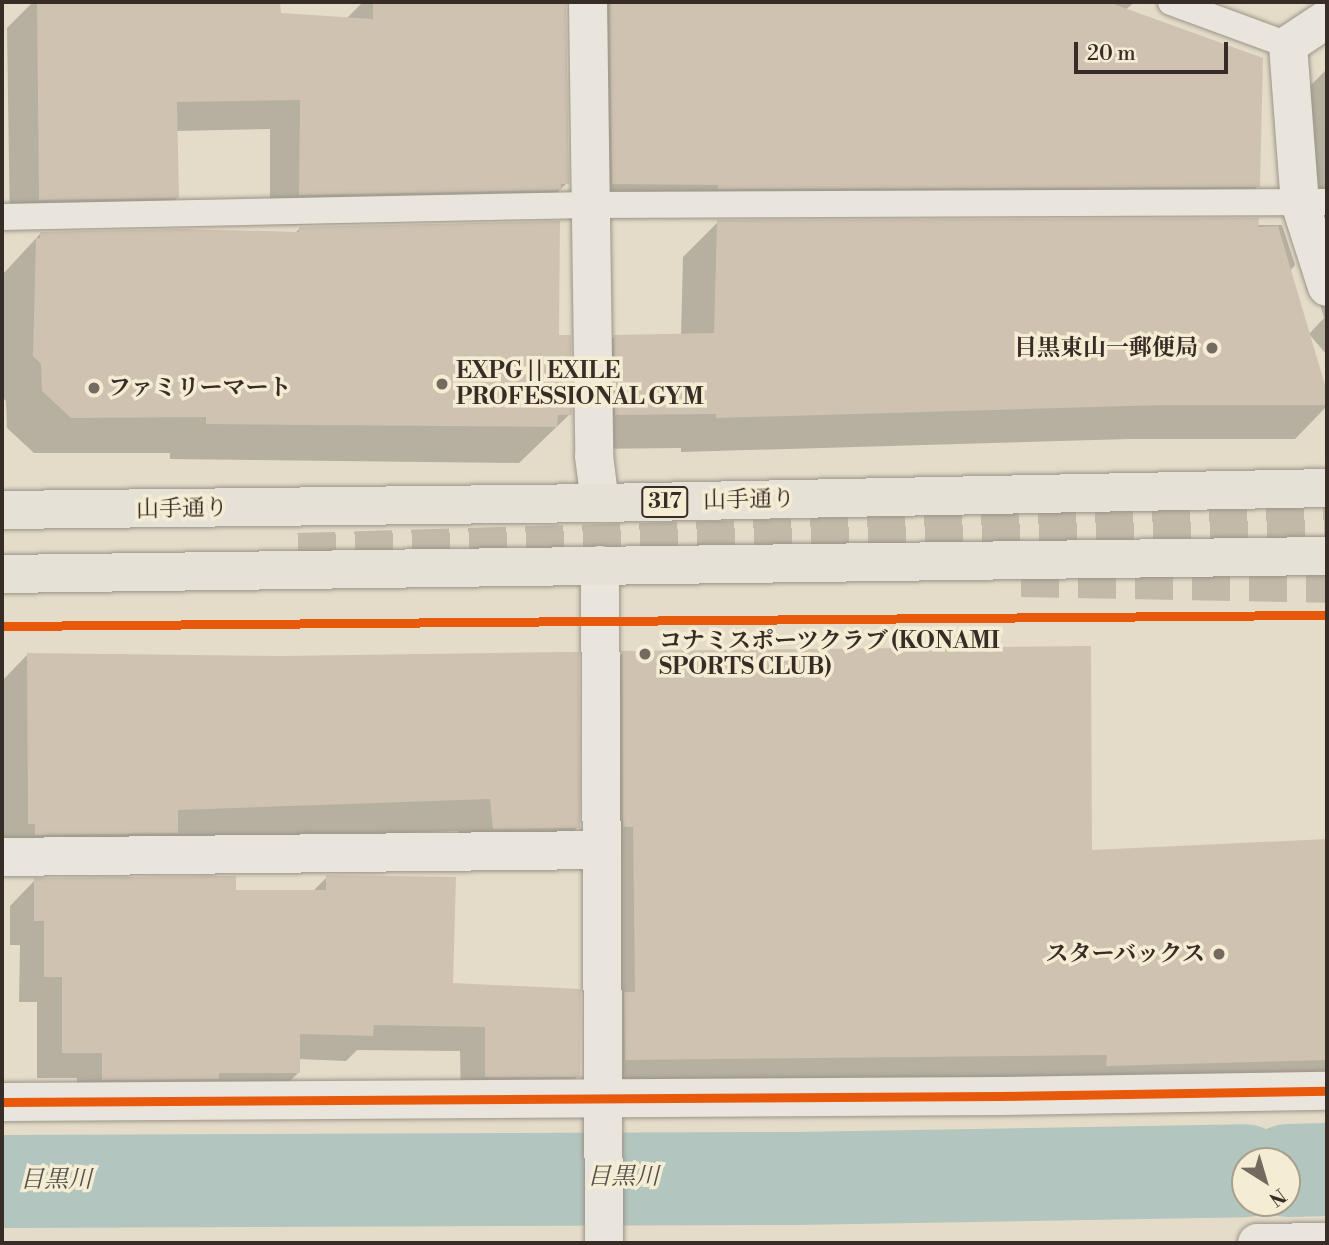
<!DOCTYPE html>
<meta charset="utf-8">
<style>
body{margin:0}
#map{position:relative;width:1329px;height:1245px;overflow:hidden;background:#e4dcc8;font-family:"Libre Bodoni","Noto Serif JP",serif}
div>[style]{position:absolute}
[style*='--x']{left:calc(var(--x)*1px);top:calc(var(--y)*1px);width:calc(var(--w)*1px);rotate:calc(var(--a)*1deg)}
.shadow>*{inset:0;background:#0003}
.river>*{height:93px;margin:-46.5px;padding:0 46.5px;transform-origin:46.5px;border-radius:46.5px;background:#b2c5be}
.building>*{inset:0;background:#cfc2b1}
.motorway-tunnel>*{height:38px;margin-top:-19px;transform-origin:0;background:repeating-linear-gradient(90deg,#c2b9a8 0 38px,transparent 0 57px)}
.roads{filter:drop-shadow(0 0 2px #9a9488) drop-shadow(0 0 2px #9a9488)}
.service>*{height:26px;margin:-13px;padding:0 13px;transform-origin:13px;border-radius:13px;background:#e9e5dc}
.minor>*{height:38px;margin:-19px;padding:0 19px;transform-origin:19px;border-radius:19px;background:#e9e5dc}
.primary>*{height:38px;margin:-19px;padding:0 19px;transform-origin:19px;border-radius:19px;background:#e6e1d6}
.cycleway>*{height:9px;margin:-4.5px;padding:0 4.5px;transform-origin:4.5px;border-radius:4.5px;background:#e8590c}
.dots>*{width:19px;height:19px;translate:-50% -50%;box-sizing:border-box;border:4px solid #f5ecd4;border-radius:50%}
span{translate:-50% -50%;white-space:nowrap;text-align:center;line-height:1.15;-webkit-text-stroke:7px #f5ecd4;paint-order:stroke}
.shield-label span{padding:2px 5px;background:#f5ecd4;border:2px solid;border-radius:5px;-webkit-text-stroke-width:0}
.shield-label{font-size:21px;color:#382c26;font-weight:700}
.poi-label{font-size:23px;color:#382c26;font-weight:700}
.right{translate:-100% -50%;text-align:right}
.left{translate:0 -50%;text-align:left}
.street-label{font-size:23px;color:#382c26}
.water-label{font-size:24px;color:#51504b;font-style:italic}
.frame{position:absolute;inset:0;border:4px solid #382c26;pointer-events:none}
.north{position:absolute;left:1231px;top:1147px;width:70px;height:70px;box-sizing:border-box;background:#f5ecd4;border:2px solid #a99f8e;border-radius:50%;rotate:143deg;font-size:19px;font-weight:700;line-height:28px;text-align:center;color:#382c26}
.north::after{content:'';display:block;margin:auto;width:24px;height:32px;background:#746a5f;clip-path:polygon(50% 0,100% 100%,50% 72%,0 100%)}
.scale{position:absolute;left:1074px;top:42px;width:154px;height:32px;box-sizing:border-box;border:4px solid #382c26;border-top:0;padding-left:9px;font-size:21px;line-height:24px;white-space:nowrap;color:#382c26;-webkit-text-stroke:5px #f5ecd4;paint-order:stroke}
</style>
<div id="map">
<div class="shadow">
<i style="clip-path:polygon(33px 2px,279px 2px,279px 15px,346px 19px,363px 2px,564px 2px,567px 183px,529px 219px,270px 225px,270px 129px,176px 131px,178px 197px,147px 227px,10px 230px,7px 28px)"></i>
<i style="clip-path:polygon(576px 2px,1135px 2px,1125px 10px,1258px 186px,1235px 209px,590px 206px)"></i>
<i style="clip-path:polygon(1327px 69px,1327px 355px,1309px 334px,1324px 318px,1304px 248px,1310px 86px)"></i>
<i style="clip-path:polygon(718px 222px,1282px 225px,1295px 265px,1290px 271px,1327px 406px,1295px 439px,1129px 439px,681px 452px,681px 448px,581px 449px,580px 371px,615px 336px,681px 336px,683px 257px)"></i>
<i style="clip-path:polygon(300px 228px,557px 337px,570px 414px,519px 463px,170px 459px,170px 453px,34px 453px,7px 428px,6px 401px,2px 397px,2px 275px,40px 234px,295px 233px)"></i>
<i style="clip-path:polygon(623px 653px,1091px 852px,1327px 841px,1327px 1096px,587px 1098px,585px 691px)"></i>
<i style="clip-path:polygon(27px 655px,282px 658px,578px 827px,545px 860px,460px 862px,458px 831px,167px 842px,2px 857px,2px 681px)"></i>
<i style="clip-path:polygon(327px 877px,451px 984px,578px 1076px,553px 1101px,461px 1102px,460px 1051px,357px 1050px,346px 1061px,298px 1059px,298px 1073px,273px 1098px,77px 1104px,77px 1078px,37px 1078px,37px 1002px,19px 1002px,20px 945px,10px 945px,10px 906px,35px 880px,234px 892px,312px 892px)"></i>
</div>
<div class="river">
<i style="--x:1287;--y:1170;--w:40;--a:-1.4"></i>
<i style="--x:2;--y:1181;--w:794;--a:-0.22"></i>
<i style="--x:796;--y:1178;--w:449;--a:-1"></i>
</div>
<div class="building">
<i style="clip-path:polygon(37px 2px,280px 2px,281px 13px,373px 19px,373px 2px,566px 2px,569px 184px,561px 184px,561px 190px,299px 195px,300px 100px,177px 102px,179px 198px,39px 200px)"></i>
<i style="clip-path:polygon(610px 2px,1108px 2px,1263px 58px,1260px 187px,718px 189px,718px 185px,612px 184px)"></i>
<i style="clip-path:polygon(1259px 218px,1258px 227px,1278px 226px,1327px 392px,1327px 405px,1165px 405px,716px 418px,716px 414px,615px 415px,614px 335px,714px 333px,717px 220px)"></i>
<i style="clip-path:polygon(560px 221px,559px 335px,571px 335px,572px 415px,558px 415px,557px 427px,206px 424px,206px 417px,71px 418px,42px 391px,41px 364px,33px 356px,36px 238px,40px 238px,40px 232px,180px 229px,299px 232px,299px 227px)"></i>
<i style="clip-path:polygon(1091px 646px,1092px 850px,1327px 839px,1327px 1060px,1106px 1066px,1107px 1055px,625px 1060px,624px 992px,635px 992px,633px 827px,623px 827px,622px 651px)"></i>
<i style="clip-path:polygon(564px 652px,579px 652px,580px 828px,493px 829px,490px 799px,178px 810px,178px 833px,35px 835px,35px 824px,28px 824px,27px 653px,282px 656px)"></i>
<i style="clip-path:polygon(326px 875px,456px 877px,453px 983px,581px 989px,580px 1077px,485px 1077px,485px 1027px,374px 1025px,373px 1036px,300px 1034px,300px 1073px,219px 1073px,219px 1079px,102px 1080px,102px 1053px,62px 1053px,62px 977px,44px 977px,44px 921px,34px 921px,34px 878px,236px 876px,236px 890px,326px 890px)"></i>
</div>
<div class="motorway-tunnel">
<i style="--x:298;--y:552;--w:1029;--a:-1.67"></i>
<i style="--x:1021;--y:578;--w:306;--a:1.1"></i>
</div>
<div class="roads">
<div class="service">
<i style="--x:1171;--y:2;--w:125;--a:20.2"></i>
<i style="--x:2;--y:217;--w:588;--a:-1.17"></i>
<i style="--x:590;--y:205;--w:737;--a:-0.23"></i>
</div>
<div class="minor">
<i style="--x:588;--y:2;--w:454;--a:89.2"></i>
<i style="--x:594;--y:456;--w:47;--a:82.7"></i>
<i style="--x:1327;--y:19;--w:47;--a:146.3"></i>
<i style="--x:1288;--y:45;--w:158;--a:85.7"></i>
<i style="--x:1300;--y:203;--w:88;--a:72.2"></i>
<i style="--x:600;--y:565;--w:678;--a:89.66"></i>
<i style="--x:2;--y:857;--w:600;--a:-0.67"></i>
<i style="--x:2;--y:1102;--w:997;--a:-0.34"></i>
<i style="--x:999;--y:1096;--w:328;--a:-0.9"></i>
<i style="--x:1257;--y:1243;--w:70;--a:-0.8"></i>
</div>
<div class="primary">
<i style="--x:2;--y:510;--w:598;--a:-0.67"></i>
<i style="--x:600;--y:503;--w:727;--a:-1.18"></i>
<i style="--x:2;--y:574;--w:1325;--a:-0.78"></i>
</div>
</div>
<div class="cycleway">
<i style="--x:2;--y:626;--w:1325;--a:-0.48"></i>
<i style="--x:2;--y:1102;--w:997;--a:-0.34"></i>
<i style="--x:999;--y:1096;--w:328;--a:-0.9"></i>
</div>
<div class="dots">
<i style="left:1212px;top:348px;background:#746a5f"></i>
<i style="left:442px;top:384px;background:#746a5f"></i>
<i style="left:94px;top:388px;background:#746a5f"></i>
<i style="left:645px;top:654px;background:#746a5f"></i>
<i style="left:1219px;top:954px;background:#746a5f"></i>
</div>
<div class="shield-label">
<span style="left:665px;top:502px">317</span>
</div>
<div class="poi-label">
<span class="right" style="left:1198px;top:348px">目黒東山一郵便局</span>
<span class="left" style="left:456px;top:384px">EXPG || EXILE<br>PROFESSIONAL GYM</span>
<span class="left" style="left:108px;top:388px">ファミリーマート</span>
<span class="left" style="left:659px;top:654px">コナミスポーツクラブ (KONAMI<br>SPORTS CLUB)</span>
<span class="right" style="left:1205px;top:954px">スターバックス</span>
</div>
<div class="street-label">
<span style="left:749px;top:500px;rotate:-1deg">山手通り</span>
<span style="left:182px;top:509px;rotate:-1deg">山手通り</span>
</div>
<div class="water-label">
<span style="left:623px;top:1178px">目黒川</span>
<span style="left:56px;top:1181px">目黒川</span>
</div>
<div class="frame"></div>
<div class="north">N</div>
<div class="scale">20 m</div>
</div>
